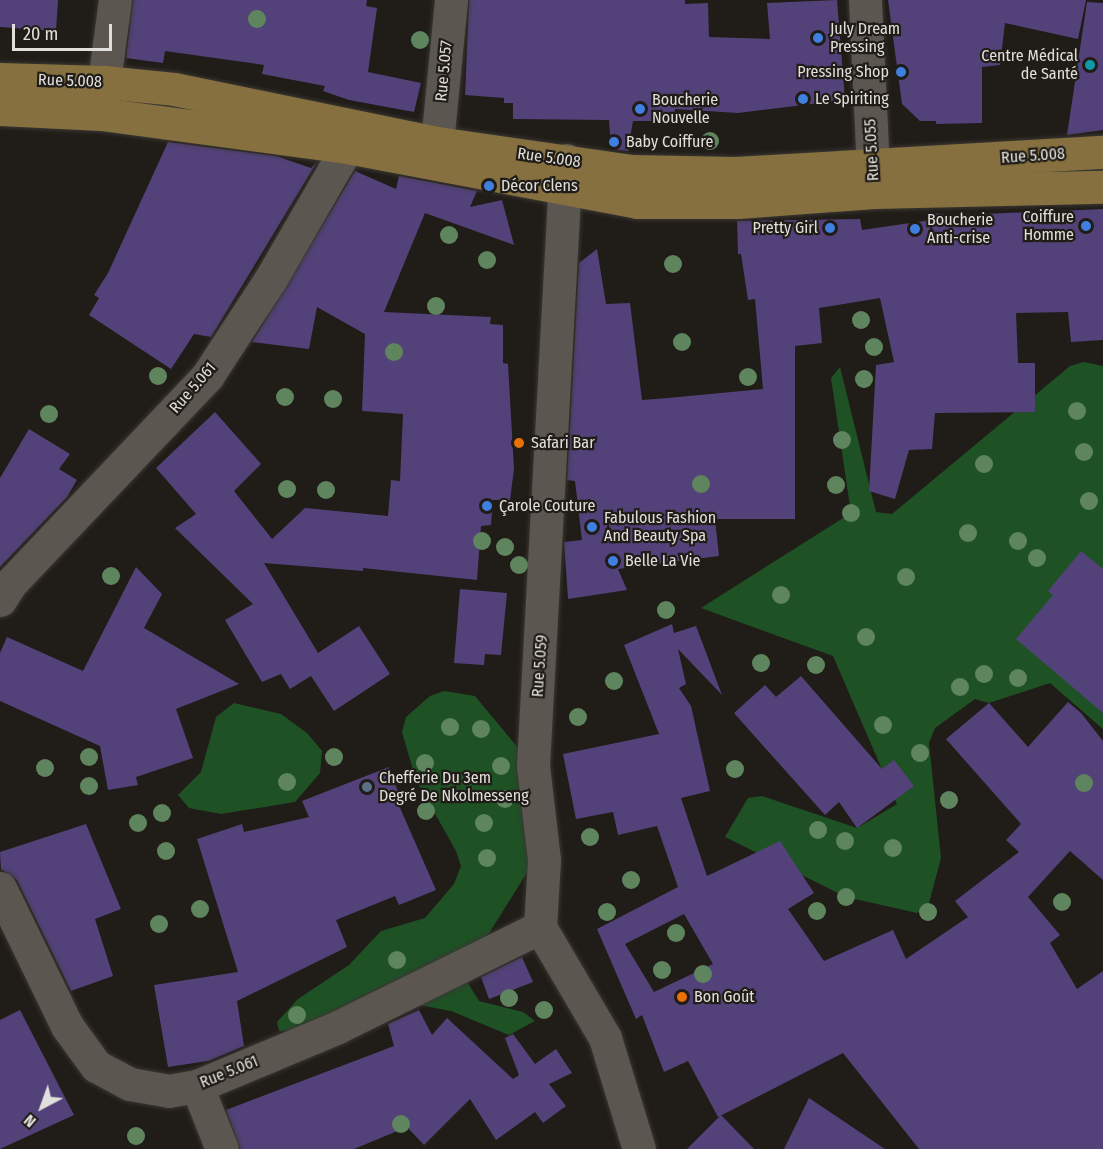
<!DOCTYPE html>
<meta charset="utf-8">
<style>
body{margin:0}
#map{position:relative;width:1103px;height:1149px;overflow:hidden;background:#201c17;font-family:"Fira Sans Condensed",sans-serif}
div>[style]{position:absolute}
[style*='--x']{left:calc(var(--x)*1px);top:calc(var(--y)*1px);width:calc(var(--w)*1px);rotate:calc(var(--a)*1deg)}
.forest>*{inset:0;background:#1e5225}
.building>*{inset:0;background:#534279}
.roads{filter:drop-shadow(0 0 2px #393733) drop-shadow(0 0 2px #393733)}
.minor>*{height:33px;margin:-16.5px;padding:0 16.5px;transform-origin:16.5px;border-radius:16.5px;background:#5b5650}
.major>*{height:33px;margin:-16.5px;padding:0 16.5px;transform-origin:16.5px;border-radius:16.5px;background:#87703f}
.trees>*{width:18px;height:18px;margin:-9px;border-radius:50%;background:#5e855d}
.dots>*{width:16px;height:16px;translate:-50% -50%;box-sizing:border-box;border:3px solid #201c17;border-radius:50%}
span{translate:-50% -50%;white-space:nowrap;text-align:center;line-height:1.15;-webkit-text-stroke:4.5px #201c17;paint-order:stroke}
.poi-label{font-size:16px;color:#e1dfdb}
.left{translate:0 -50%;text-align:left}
.right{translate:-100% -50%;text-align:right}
.street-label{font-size:16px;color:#e1dfdb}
.north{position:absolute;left:12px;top:1077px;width:60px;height:60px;-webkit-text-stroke:4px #201c17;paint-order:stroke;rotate:221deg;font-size:16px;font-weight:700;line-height:24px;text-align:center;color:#e1dfdb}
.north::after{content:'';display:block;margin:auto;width:21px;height:27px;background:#e1dfdb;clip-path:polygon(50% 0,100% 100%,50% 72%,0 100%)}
.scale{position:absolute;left:12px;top:24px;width:100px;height:27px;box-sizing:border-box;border:3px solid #e1dfdb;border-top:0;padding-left:8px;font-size:18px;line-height:21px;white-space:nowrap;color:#e1dfdb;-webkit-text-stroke:4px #201c17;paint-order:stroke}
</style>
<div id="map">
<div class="forest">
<i style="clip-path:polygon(1084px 362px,1103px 366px,1103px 729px,1050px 683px,989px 703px,975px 699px,935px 728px,929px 743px,941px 858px,929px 903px,917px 913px,846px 897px,725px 837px,748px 798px,762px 796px,857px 828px,897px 804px,833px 656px,701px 608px,851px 513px,831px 378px,840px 367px,876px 512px,892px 514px,1070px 366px)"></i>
<i style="clip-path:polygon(444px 691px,475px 696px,533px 766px,528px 871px,463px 975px,479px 1001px,523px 1012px,535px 1021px,509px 1035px,451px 1011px,419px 1005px,312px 1033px,279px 1031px,277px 1022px,298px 999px,349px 965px,381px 931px,425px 918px,454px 884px,461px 866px,456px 851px,416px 780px,402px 732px,406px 717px,430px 696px)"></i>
<i style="clip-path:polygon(234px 703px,281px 714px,307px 733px,322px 751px,320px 773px,295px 802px,221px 814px,189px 808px,178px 795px,201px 772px,216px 717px)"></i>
</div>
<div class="building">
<i style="clip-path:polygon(0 0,58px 0,56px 31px,0 27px)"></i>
<i style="clip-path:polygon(133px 0,367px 0,366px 6px,377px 8px,368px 72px,421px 83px,414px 112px,349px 100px,323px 91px,325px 86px,262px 74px,264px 65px,165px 51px,163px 63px,126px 58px)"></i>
<i style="clip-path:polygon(469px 0,685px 0,685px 4px,708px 3px,709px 37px,770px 39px,767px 3px,837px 0,845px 100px,738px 113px,675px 109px,674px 121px,633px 121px,628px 151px,611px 149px,609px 120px,513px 119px,513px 103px,504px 103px,504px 98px,465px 95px)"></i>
<i style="clip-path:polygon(888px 0,1086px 0,1078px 39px,1005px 23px,1000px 65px,982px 67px,982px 123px,936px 124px,936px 121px,920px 121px,902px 104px)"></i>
<i style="clip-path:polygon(1087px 2px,1103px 3px,1103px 130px,1067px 135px)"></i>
<i style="clip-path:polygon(168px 142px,276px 156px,311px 168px,317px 162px,211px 337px,194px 334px,171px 369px,89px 315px,99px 298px,94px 295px,108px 273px)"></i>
<i style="clip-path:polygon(355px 171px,396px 189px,399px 176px,477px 191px,470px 207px,502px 200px,514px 245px,425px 213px,384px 312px,491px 317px,490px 324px,503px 325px,503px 363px,508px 364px,514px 469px,510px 500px,493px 500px,491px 525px,481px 526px,477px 580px,363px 568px,363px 571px,264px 563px,318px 653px,359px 626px,390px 674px,334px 711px,311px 676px,290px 689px,281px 674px,262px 682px,225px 620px,253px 604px,175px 528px,196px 514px,156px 468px,215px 412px,261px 464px,234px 491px,272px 539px,305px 508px,388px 516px,391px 480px,400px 481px,403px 414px,362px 411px,365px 334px,317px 307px,309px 349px,252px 342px)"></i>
<i style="clip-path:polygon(1103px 209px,1103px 340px,1071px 342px,1068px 312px,1016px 313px,1018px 363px,1035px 363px,1035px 412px,935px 413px,932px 449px,909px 450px,895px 499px,869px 491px,876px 365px,894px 362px,880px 298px,819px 308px,822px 343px,795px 346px,795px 519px,715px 519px,719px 556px,618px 569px,627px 590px,568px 599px,564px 542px,582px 540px,575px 481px,567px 480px,579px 263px,597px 249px,606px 304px,630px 303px,642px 400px,668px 398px,763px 389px,755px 299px,748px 300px,741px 254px,738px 254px,737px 221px,860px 219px,862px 230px,931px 220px,931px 213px,960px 215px)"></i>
<i style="clip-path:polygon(29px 429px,70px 454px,59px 469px,77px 480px,67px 497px,0 567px,0 478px)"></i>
<i style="clip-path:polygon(1081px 551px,1103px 569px,1103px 713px,1016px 639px,1053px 595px,1048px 591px)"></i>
<i style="clip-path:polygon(136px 567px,162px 594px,144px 628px,239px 684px,176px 709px,193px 758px,136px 777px,138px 785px,108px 790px,100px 746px,0 701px,0 653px,7px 637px,83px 671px)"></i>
<i style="clip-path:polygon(460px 589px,507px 593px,501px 655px,485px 654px,484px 665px,454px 663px)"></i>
<i style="clip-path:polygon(evenodd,672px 624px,674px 633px,696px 626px,722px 695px,678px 649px,686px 684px,679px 688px,691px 706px,710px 791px,681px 798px,707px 876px,780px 841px,814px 893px,788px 909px,824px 961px,893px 930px,906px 959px,968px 917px,955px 901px,1019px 852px,1006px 840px,1021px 824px,946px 739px,989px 703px,1028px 747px,1068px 702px,1081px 713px,1103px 741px,1103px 880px,1070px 851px,1028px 897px,1060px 935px,1050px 943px,1077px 989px,1103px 971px,1103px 1149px,919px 1149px,843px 1053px,718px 1117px,688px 1061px,664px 1072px,642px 1015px,636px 1019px,597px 929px,678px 887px,657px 826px,618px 835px,613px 812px,576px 819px,563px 754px,659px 734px,624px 645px,672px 624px,684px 914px,713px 964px,654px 992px,625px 944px,684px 914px)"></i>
<i style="clip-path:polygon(801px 676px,882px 769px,894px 760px,914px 786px,857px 828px,839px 802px,825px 815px,734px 713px,765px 685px,776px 697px)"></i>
<i style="clip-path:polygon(389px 767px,398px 792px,394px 794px,436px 890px,399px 905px,395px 896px,336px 920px,347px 947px,237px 1001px,244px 1046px,208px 1061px,168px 1067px,154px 985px,238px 972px,197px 839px,242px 824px,244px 832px,309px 817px,302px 801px)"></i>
<i style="clip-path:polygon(86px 824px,121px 909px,95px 919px,113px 976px,71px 991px,17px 880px,1px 869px,0 852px)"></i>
<i style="clip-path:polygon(522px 957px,533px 982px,489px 999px,481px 977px)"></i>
<i style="clip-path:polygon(20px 1010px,74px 1115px,0 1149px,0 1020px)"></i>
<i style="clip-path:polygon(419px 1010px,432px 1035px,447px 1018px,513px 1079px,519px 1075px,505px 1038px,513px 1034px,535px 1064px,556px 1049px,572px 1073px,549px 1084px,566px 1106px,543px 1123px,535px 1112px,496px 1140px,470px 1099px,424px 1145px,407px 1127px,354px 1149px,240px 1149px,226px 1110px,394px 1046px,388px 1024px)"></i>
<i style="clip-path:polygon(809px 1098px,885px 1149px,784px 1149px)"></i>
<i style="clip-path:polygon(721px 1115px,754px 1149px,687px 1149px)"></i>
</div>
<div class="roads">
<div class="minor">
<i style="--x:865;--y:0;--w:192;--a:87.3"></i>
<i style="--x:104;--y:82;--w:83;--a:-82.4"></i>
<i style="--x:437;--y:143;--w:144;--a:-84.4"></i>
<i style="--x:566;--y:160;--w:607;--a:93.12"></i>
<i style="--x:533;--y:766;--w:95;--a:83.3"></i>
<i style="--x:544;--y:860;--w:67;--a:93.4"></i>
<i style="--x:540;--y:927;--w:129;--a:59.6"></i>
<i style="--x:605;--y:1038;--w:116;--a:73"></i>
<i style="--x:0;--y:600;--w:19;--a:-58"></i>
<i style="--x:10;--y:584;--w:288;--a:-46.5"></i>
<i style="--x:208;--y:375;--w:113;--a:-56.9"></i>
<i style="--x:270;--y:280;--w:154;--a:-59.9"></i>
<i style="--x:0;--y:888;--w:153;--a:64.1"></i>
<i style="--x:67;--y:1026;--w:49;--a:54.1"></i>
<i style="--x:96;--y:1066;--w:38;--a:28"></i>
<i style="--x:130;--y:1084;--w:39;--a:10"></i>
<i style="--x:168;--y:1091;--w:29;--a:-10"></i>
<i style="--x:197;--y:1086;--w:153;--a:-22.7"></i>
<i style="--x:338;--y:1027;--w:225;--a:-26.3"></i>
<i style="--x:197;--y:1086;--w:68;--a:68.4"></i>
</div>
<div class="major">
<i style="--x:0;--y:79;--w:104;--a:1.7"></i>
<i style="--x:104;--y:82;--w:70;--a:5.7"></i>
<i style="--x:174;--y:89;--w:268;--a:11.6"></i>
<i style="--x:437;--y:143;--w:197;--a:8.2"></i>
<i style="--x:632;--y:171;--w:103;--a:1.1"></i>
<i style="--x:735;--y:173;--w:369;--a:-3.3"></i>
<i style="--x:0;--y:109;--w:101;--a:2.8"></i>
<i style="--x:101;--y:114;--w:248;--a:7.6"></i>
<i style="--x:347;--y:147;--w:295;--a:10.7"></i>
<i style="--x:637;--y:202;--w:101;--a:0"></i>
<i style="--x:738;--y:202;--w:136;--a:-4.2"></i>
<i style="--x:874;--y:192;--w:229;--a:-1.3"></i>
</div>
</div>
<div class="trees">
<i style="left:257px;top:19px"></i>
<i style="left:420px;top:40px"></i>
<i style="left:710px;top:141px"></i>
<i style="left:449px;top:235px"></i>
<i style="left:487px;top:260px"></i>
<i style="left:673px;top:264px"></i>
<i style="left:436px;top:306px"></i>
<i style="left:861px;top:320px"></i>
<i style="left:682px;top:342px"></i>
<i style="left:874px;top:347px"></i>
<i style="left:394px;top:352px"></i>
<i style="left:158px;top:376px"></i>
<i style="left:748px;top:377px"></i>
<i style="left:864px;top:379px"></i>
<i style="left:285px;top:397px"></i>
<i style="left:333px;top:399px"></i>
<i style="left:1077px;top:411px"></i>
<i style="left:49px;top:414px"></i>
<i style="left:842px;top:440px"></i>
<i style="left:1084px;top:452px"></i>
<i style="left:984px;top:464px"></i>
<i style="left:701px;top:484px"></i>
<i style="left:836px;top:485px"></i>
<i style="left:287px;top:489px"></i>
<i style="left:326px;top:490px"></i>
<i style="left:1089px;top:501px"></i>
<i style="left:851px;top:513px"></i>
<i style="left:968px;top:533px"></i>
<i style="left:482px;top:541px"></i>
<i style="left:1018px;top:541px"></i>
<i style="left:505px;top:547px"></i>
<i style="left:1037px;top:558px"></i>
<i style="left:519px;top:565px"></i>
<i style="left:111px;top:576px"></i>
<i style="left:906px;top:577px"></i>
<i style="left:781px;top:595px"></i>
<i style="left:666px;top:610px"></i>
<i style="left:866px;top:637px"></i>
<i style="left:761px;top:663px"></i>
<i style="left:816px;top:665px"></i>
<i style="left:984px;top:674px"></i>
<i style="left:1018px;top:678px"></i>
<i style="left:614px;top:681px"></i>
<i style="left:960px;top:687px"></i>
<i style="left:578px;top:717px"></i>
<i style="left:883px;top:725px"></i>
<i style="left:450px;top:727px"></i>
<i style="left:481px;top:729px"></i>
<i style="left:920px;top:753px"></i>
<i style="left:89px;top:757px"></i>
<i style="left:334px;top:757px"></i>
<i style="left:425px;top:763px"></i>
<i style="left:501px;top:766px"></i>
<i style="left:45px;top:768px"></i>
<i style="left:735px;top:769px"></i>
<i style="left:287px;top:782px"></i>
<i style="left:1084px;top:783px"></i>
<i style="left:89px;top:786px"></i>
<i style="left:505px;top:799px"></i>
<i style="left:949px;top:800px"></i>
<i style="left:426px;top:811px"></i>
<i style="left:162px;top:813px"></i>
<i style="left:138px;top:823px"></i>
<i style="left:484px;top:823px"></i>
<i style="left:818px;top:830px"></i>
<i style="left:590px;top:837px"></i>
<i style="left:845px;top:841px"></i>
<i style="left:893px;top:848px"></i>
<i style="left:166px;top:851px"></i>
<i style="left:487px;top:858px"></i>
<i style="left:631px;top:880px"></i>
<i style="left:846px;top:897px"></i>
<i style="left:1062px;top:902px"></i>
<i style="left:200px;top:909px"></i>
<i style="left:817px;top:911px"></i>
<i style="left:607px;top:912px"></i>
<i style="left:928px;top:912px"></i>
<i style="left:159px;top:924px"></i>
<i style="left:676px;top:933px"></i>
<i style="left:397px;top:960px"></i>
<i style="left:662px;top:970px"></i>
<i style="left:703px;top:974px"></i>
<i style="left:509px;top:998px"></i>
<i style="left:544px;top:1010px"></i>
<i style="left:297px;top:1015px"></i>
<i style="left:401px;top:1124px"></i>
<i style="left:136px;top:1136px"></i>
</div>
<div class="dots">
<i style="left:818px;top:38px;background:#3f7fe0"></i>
<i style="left:1090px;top:65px;background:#0f9aa8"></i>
<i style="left:901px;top:72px;background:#3f7fe0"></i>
<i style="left:803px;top:99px;background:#3f7fe0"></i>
<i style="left:640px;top:109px;background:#3f7fe0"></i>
<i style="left:614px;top:142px;background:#3f7fe0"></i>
<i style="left:489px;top:186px;background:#3f7fe0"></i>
<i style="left:1086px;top:226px;background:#3f7fe0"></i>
<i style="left:830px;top:228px;background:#3f7fe0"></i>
<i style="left:915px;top:229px;background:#3f7fe0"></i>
<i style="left:519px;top:443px;background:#e8710a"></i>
<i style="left:487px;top:506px;background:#3f7fe0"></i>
<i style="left:592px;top:527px;background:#3f7fe0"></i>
<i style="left:613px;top:561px;background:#3f7fe0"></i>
<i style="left:367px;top:787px;background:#5c6f8a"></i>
<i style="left:682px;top:997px;background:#e8710a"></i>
</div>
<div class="poi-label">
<span class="left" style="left:830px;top:38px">July Dream<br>Pressing</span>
<span class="right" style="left:1078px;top:65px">Centre Médical<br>de Santé</span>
<span class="right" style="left:889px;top:72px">Pressing Shop</span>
<span class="left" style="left:815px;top:99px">Le Spiriting</span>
<span class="left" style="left:652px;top:109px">Boucherie<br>Nouvelle</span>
<span class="left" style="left:626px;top:142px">Baby Coiffure</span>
<span class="left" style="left:501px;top:186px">Décor Clens</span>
<span class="right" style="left:1074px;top:226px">Coiffure<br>Homme</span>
<span class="left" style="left:927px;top:229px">Boucherie<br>Anti-crise</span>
<span class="right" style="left:818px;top:228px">Pretty Girl</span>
<span class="left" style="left:531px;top:443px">Safari Bar</span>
<span class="left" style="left:499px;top:506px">Çarole Couture</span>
<span class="left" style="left:604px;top:527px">Fabulous Fashion<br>And Beauty Spa</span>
<span class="left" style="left:625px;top:561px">Belle La Vie</span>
<span class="left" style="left:379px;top:787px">Chefferie Du 3em<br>Degré De Nkolmesseng</span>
<span class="left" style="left:694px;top:997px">Bon Goût</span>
</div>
<div class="street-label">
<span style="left:444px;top:71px;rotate:-85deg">Rue 5.057</span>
<span style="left:70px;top:81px;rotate:2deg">Rue 5.008</span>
<span style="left:872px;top:150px;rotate:-93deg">Rue 5.055</span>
<span style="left:1033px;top:156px;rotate:-4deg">Rue 5.008</span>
<span style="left:549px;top:158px;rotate:8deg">Rue 5.008</span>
<span style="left:193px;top:388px;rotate:-49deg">Rue 5.061</span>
<span style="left:540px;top:666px;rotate:-86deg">Rue 5.059</span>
<span style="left:229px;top:1072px;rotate:-22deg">Rue 5.061</span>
</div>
<div class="north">N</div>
<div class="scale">20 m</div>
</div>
